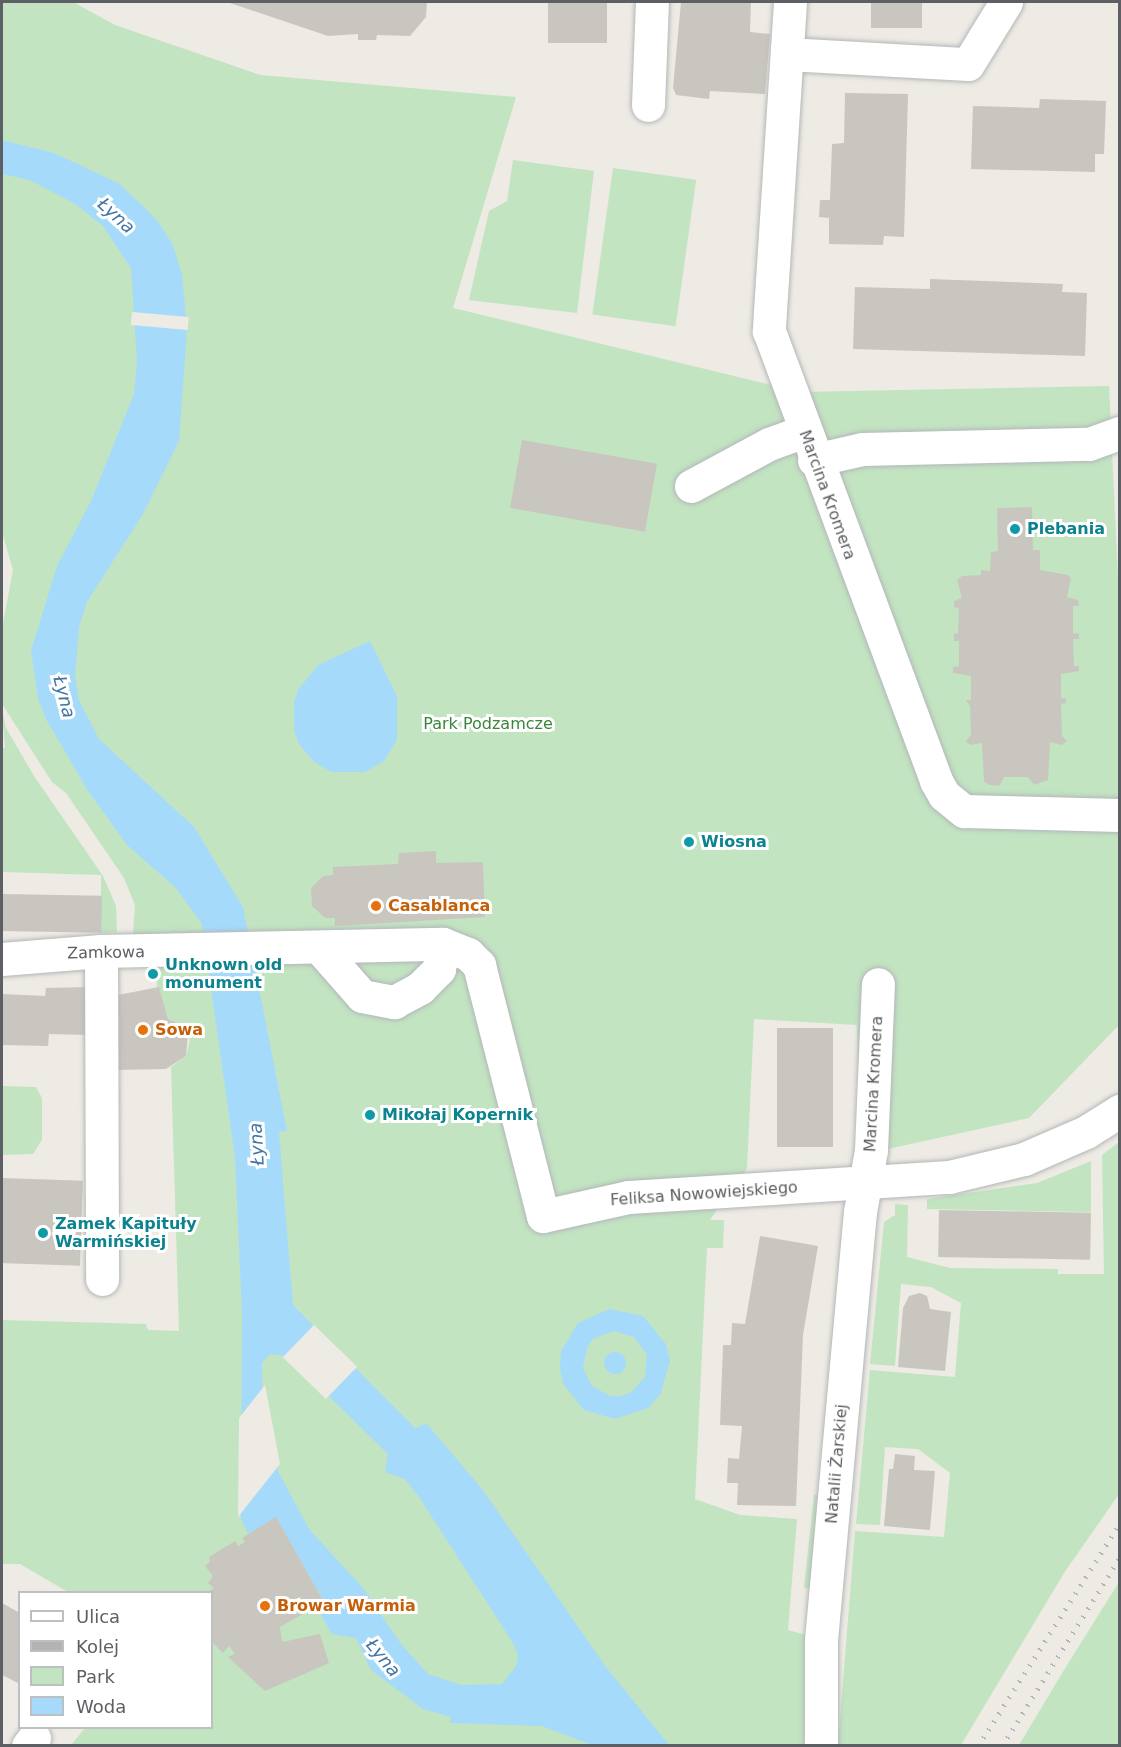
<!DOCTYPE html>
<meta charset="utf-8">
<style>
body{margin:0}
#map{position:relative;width:1121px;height:1747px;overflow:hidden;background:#edebe3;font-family:"DejaVu Sans",sans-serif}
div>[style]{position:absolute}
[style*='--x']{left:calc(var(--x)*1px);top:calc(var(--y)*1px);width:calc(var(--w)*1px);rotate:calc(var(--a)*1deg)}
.green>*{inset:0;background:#c2e4c1;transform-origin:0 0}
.water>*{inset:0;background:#a6dafb}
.round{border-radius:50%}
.pier>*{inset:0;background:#edebe3;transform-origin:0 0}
.building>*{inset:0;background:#c9c6c0;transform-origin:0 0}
.roads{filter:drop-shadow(0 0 2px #b4b6ba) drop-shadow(0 0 2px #b4b6ba)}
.minor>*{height:33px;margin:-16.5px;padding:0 16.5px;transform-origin:16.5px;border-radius:16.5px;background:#fff}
.rail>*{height:4.5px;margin-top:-2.25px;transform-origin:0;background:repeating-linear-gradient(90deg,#b2b3b3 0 1.5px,transparent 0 9.5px)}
.dots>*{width:16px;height:16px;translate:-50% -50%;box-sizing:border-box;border:3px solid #fff;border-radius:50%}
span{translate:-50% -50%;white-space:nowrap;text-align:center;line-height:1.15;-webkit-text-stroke:6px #fff;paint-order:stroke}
.street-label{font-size:16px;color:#5c5f63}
.culture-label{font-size:16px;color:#0d838f;font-weight:700}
.left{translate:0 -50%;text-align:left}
.park-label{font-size:16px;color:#39853a}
.food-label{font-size:16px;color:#c56008;font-weight:700}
.water-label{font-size:18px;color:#4175a4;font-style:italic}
.frame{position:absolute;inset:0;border:3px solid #5c5f63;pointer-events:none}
.legend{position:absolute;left:18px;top:1591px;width:195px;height:138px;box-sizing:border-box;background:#fff;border:2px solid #bebfc1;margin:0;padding:8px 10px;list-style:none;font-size:18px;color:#5c5f63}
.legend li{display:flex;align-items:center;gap:12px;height:30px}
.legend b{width:30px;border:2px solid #bebfc1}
</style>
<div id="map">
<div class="green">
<i style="clip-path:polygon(2px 2px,73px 2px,115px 25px,260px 75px,516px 97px,453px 308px,800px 392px,1109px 386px,1120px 620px,1119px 1025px,1029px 1118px,860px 1155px,857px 1025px,754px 1019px,747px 1168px,710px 1220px,724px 1220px,723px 1248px,707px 1248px,695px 1499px,740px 1515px,797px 1519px,788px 1630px,809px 1636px,804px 1745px,71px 1745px,85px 1728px,212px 1728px,212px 1592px,68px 1592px,20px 1564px,2px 1564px,2px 1320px,146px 1324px,148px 1330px,179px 1331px,171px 1067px,186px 1056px,190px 1040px,180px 1024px,168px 1019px,157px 988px,155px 938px,133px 934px,135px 905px,124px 878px,66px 793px,52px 782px,2px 704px,2px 629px,13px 570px,2px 532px)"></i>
<i style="clip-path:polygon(513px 160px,594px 171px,577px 313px,469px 300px,489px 211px,507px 201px)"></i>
<i style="left:613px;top:168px;width:84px;height:148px;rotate:8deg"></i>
<i style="clip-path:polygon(2px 710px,6px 728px,34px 776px,103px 876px,116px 906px,117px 932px,101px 933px,101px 875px,2px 872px,2px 749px,5px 748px)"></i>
<i style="clip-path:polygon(2px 1086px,36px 1087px,42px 1098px,42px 1140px,33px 1154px,2px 1155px)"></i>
<i style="clip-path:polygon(1119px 1142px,1119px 1494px,1064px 1573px,961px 1745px,838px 1745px,855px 1531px,944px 1537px,950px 1473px,918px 1449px,885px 1447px,880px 1525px,856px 1524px,870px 1370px,955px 1377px,961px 1303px,931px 1287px,901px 1284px,895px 1366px,870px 1364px,884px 1222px,895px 1215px,895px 1204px,908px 1205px,907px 1257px,950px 1268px,1058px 1269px,1058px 1274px,1104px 1274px,1102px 1155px)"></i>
<i style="clip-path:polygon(1091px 1161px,1091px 1212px,927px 1209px,927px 1199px,1037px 1183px)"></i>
<i style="clip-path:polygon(814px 1495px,820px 1495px,811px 1589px,804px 1588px)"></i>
<i style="clip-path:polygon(1119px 1582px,1119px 1745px,1019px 1745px,1064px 1670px)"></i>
</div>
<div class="water">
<i style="clip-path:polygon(evenodd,2px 140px,54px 153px,120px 184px,157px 220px,173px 245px,182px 275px,187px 329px,179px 441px,143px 514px,87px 602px,79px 627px,75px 676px,79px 700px,99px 739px,194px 827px,243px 907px,287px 1131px,279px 1132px,293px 1305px,415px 1428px,427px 1424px,482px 1489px,606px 1667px,669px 1745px,592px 1745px,542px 1726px,450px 1723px,451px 1717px,423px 1709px,371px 1670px,356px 1638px,332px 1634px,321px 1615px,329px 1610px,276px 1518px,248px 1534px,241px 1519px,242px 1314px,235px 1158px,202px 924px,175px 887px,127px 845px,88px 791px,46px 719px,38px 699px,31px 651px,57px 566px,91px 501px,134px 394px,137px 361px,131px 268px,103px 226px,75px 204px,30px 180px,2px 174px,2px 140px,270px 1354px,285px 1356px,296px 1364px,388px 1454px,385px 1472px,405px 1479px,419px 1497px,513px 1643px,518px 1655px,516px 1666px,502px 1684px,461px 1685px,428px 1674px,401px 1644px,363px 1588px,309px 1529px,278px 1471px,262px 1384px,262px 1363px,270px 1354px)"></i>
<i style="clip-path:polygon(370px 641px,397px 696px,397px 740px,384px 761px,365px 772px,332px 772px,314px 762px,299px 744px,294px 731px,294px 703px,298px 690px,318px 665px)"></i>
<i style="clip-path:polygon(evenodd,609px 1309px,643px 1316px,666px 1344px,670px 1361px,660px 1395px,648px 1408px,615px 1419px,584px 1410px,563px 1384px,560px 1368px,561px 1351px,578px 1323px,609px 1309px,613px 1331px,634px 1337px,647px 1355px,645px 1377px,630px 1393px,620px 1396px,610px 1396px,592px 1386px,583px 1368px,587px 1348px,593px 1339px,613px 1331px)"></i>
<i class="round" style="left:604px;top:1352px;width:22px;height:22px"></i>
</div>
<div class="pier">
<i style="left:132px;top:312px;width:57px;height:13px;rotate:5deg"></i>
<i style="left:314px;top:1325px;width:60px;height:45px;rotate:44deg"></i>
<i style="clip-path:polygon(265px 1385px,280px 1464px,238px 1517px,239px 1418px)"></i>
</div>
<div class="building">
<i style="clip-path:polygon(227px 2px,427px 2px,426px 17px,410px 36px,377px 35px,376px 40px,358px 40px,358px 34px,328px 36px)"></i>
<i style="left:548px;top:2px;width:59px;height:41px"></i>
<i style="clip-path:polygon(681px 2px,751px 2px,750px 32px,770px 34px,765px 94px,710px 91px,709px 99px,676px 95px,673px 88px)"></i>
<i style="left:871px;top:2px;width:51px;height:26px"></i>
<i style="clip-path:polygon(845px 93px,908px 94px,904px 237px,884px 236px,883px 245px,829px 244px,829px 218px,819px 217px,820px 200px,830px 200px,832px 144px,844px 143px)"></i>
<i style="clip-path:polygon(1040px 99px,1106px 101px,1104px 154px,1095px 154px,1095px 172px,971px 169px,973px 106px,1039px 108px)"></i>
<i style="clip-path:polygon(930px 279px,1063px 284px,1062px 292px,1087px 293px,1085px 356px,853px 349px,855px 287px,930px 289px)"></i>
<i style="left:522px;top:440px;width:137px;height:69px;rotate:10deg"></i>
<i style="clip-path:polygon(1032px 507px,1033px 550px,1040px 550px,1040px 570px,1068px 575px,1071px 579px,1067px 597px,1078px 600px,1079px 606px,1073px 606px,1073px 633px,1079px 634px,1079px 639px,1073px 639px,1074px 666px,1079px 666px,1079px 671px,1061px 674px,1061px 698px,1066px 698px,1066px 703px,1061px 704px,1062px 736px,1067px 741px,1062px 745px,1050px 742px,1048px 780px,1034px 785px,1028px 777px,1004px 777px,999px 786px,990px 785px,984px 782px,982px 743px,970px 745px,966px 741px,971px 735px,970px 706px,966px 700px,971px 700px,971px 676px,953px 673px,953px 667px,959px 666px,959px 641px,954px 641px,954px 633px,958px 634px,959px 608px,954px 607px,954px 601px,962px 598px,957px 580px,962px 576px,981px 575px,981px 570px,990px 571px,991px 552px,998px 551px,997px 508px)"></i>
<i style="clip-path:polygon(436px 851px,436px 863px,483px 862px,485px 917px,335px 926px,335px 918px,325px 918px,312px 906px,311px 888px,323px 876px,333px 875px,333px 867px,398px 864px,399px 853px)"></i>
<i style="left:2px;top:894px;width:100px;height:37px;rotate:1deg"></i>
<i style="clip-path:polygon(90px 987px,87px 1035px,49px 1034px,48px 1046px,2px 1045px,2px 994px,45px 996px,46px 988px)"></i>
<i style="clip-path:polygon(159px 987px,168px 1019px,180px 1024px,188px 1034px,186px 1056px,166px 1069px,116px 1070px,113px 996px)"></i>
<i style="left:833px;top:1028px;width:119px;height:56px;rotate:90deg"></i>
<i style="left:2px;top:1178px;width:81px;height:85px;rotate:2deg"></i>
<i style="left:939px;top:1210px;width:152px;height:47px;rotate:1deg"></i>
<i style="clip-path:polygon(760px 1236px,818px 1246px,803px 1335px,796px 1506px,737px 1505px,738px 1483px,727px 1483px,728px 1458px,739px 1459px,742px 1426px,720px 1425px,723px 1345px,731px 1345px,732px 1323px,745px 1324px)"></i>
<i style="clip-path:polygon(920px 1293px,927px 1296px,930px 1309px,951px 1312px,945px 1371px,898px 1367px,903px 1308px,909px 1296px)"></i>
<i style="clip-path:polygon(895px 1454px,915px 1456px,914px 1470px,935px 1471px,930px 1530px,884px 1526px,889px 1469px,893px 1469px)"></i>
<i style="clip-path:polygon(276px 1517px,324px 1602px,280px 1627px,282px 1642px,320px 1634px,329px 1663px,265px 1691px,228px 1657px,235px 1654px,229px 1646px,223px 1653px,212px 1642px,212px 1592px,208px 1592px,214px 1588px,208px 1583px,213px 1576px,205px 1566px,210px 1562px,209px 1557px,235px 1541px,238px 1546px,245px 1542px,242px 1538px)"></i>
<i style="clip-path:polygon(2px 1603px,20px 1613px,20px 1684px,2px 1675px)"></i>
</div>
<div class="roads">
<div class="minor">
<i style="--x:790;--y:2;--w:330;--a:93.7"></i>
<i style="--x:769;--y:331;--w:480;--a:69.6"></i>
<i style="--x:936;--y:781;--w:16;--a:60"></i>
<i style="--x:944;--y:795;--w:26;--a:39"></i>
<i style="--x:964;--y:811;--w:156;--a:1.5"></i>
<i style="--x:787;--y:54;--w:181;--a:3.2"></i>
<i style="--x:968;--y:64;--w:73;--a:-58.5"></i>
<i style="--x:648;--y:105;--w:103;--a:-87.8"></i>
<i style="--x:814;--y:460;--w:49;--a:-12.9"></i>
<i style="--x:862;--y:449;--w:227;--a:-1.3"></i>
<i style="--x:1089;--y:444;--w:33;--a:-20"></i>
<i style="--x:691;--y:486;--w:89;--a:-28.3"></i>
<i style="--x:769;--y:444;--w:37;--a:-20"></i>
<i style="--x:319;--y:947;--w:65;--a:48.7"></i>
<i style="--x:362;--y:996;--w:33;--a:11"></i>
<i style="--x:394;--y:1002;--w:30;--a:-28"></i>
<i style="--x:420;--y:988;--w:27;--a:-45"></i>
<i style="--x:439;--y:969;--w:25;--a:-81"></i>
<i style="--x:101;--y:951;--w:328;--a:89.8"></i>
<i style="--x:2;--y:959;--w:99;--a:-4.6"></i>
<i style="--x:101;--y:951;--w:342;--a:-1.2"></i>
<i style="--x:443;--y:944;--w:27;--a:22"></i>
<i style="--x:468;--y:954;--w:16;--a:45"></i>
<i style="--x:479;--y:965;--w:259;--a:75.7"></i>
<i style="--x:543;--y:1216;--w:88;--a:-12.5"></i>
<i style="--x:629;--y:1197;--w:321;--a:-3.6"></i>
<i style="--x:949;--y:1177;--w:77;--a:-13.5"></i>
<i style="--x:1024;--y:1159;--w:68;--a:-23.5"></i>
<i style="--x:1086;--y:1132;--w:40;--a:-32"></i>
<i style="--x:28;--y:1746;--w:10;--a:-53"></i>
<i style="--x:821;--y:1746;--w:106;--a:-90"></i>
<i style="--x:821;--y:1640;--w:430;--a:-84.8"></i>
<i style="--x:860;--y:1212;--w:63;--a:-79.9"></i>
<i style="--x:871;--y:1150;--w:166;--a:-87.6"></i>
</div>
</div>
<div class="rail">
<i style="--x:978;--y:1746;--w:264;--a:-57.5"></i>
<i style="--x:1002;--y:1746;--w:223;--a:-58"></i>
</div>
<div class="dots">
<i style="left:1015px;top:529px;background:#0f9aa8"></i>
<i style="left:689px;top:842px;background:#0f9aa8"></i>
<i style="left:376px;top:906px;background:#e8710a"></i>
<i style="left:153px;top:974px;background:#0f9aa8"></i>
<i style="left:143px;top:1030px;background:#e8710a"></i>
<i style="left:370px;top:1115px;background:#0f9aa8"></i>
<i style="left:43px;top:1233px;background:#0f9aa8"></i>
<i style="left:265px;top:1606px;background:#e8710a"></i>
</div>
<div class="street-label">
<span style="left:827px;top:495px;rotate:70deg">Marcina Kromera</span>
<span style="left:106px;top:953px;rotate:-1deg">Zamkowa</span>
<span style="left:874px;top:1084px;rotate:-87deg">Marcina Kromera</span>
<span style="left:704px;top:1194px;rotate:-4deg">Feliksa Nowowiejskiego</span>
<span style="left:837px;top:1464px;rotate:-85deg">Natalii Żarskiej</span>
</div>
<div class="culture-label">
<span class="left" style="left:1027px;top:529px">Plebania</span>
<span class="left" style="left:701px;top:842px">Wiosna</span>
<span class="left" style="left:165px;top:974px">Unknown old<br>monument</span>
<span class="left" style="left:382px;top:1115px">Mikołaj Kopernik</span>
<span class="left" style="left:55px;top:1233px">Zamek Kapituły<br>Warmińskiej</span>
</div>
<div class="park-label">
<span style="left:488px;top:724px">Park Podzamcze</span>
</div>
<div class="food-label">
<span class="left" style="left:388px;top:906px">Casablanca</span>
<span class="left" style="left:155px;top:1030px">Sowa</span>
<span class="left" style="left:277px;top:1606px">Browar Warmia</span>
</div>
<div class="water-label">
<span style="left:116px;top:216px;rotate:43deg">Łyna</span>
<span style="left:64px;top:697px;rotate:76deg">Łyna</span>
<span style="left:257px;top:1144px;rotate:-93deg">Łyna</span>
<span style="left:383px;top:1658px;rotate:51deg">Łyna</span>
</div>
<div class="frame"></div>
<ul class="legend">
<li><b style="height:8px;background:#fff"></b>Ulica</li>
<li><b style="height:8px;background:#b2b3b3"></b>Kolej</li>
<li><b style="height:16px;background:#c2e4c1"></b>Park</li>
<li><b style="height:16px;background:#a6dafb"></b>Woda</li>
</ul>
</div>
